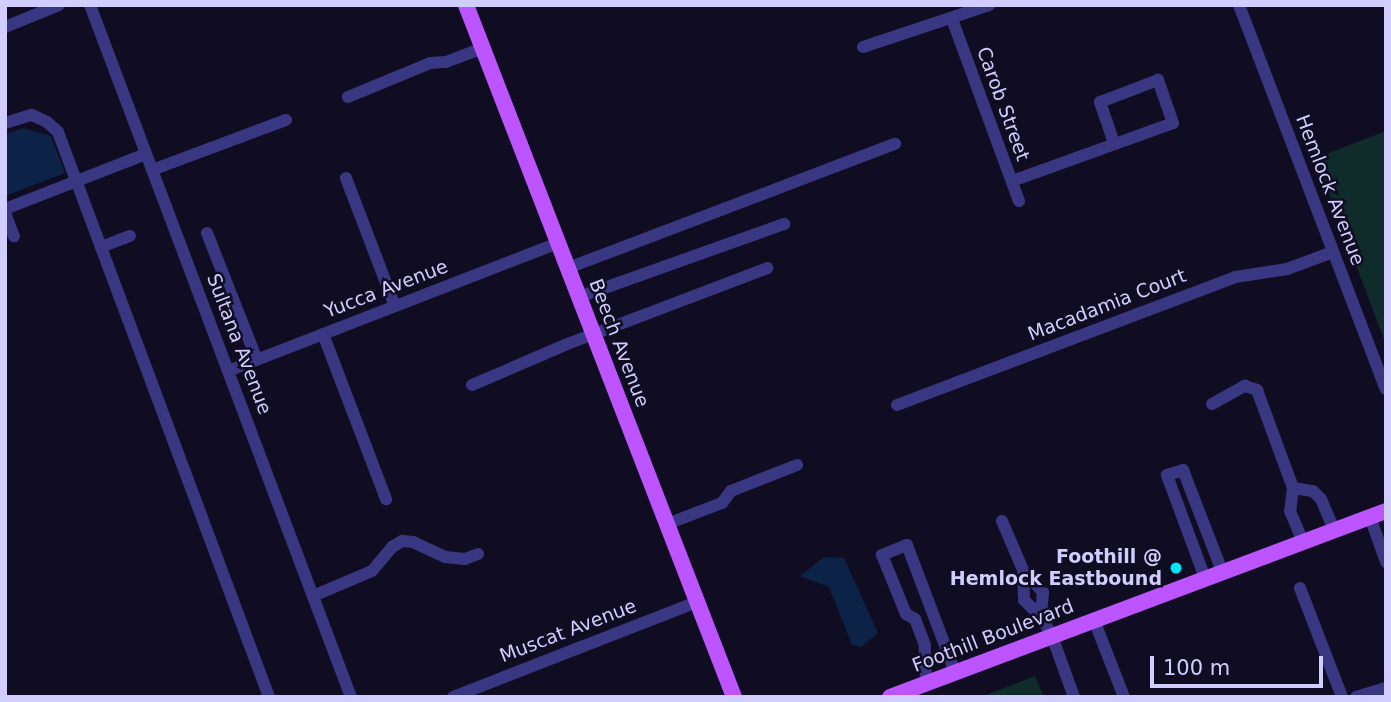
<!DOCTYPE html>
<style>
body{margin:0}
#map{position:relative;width:1391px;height:702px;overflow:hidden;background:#100d22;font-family:"DejaVu Sans",sans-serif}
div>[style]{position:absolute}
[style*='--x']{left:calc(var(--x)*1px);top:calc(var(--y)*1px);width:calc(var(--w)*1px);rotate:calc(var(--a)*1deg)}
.green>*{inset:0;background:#102c2a}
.water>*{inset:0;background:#0c2347}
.minor>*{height:12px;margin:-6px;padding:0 6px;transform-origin:6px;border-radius:6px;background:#393781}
.major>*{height:16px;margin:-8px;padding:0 8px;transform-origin:8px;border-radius:8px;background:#bc54ff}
.dots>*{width:19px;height:19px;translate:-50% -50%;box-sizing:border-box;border:4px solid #100d22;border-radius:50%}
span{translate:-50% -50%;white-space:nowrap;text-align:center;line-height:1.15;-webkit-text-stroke:5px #100d22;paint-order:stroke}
.street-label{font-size:19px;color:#d2cdff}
.poi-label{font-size:19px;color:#d2cdff;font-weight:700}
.right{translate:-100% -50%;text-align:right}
.frame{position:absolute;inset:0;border:7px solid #d2cdff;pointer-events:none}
.scale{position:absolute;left:1150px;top:656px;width:173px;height:32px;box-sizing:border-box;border:4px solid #d2cdff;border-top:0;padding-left:9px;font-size:21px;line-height:24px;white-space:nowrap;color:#d2cdff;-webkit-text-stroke:5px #100d22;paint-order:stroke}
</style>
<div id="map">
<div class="green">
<i style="clip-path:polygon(1386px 131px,1386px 345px,1316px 158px)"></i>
<i style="clip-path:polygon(1035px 676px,1044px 697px,981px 697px)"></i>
</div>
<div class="water">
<i style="clip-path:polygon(23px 128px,51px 136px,65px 173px,5px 196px,5px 134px)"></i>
<i style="clip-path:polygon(824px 557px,844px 558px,878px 633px,861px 647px,852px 645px,829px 587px,800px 576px)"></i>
</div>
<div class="minor">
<i style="--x:90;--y:5;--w:740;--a:69.34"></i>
<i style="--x:1239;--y:5;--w:411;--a:69.1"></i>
<i style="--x:952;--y:19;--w:194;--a:69.8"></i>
<i style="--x:5;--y:27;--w:58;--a:-22.2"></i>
<i style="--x:863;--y:47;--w:133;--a:-18.4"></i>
<i style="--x:348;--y:97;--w:89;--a:-22.5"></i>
<i style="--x:430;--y:63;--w:16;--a:-4"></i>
<i style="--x:446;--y:62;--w:39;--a:-21"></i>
<i style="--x:5;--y:123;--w:28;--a:-17"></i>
<i style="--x:32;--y:115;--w:17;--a:25"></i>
<i style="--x:47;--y:122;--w:15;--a:42"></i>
<i style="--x:58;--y:132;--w:603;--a:69.52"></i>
<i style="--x:152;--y:170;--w:143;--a:-20.5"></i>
<i style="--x:346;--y:178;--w:137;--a:69.1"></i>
<i style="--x:1012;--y:181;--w:171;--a:-19.8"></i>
<i style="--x:1173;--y:123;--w:46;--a:-109.2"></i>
<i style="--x:1158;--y:80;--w:62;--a:159.2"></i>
<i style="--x:1100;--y:102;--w:43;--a:71.1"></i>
<i style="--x:5;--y:209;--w:151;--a:-21.3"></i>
<i style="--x:5;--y:213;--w:25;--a:69"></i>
<i style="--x:207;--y:233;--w:136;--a:68.5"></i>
<i style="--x:101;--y:247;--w:31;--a:-21"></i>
<i style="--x:568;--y:268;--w:350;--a:-20.8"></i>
<i style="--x:579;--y:297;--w:218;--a:-19.6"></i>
<i style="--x:323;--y:334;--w:177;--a:69.1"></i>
<i style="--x:228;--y:371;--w:354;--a:-21.2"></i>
<i style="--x:472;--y:385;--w:107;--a:-23.2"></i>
<i style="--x:570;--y:343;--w:211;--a:-20.8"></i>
<i style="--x:1212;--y:404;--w:38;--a:-29"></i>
<i style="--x:1245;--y:386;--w:13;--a:18"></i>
<i style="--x:1257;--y:390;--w:104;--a:69.8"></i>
<i style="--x:1293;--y:488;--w:23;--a:97"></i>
<i style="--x:1290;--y:511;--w:34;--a:67"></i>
<i style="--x:897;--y:405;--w:361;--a:-20.7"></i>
<i style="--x:1235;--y:277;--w:53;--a:-8.7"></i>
<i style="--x:1287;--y:269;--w:49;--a:-20.3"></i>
<i style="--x:1293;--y:488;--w:20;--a:9"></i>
<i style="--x:1313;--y:491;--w:11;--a:45"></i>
<i style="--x:1321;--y:499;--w:34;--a:67"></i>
<i style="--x:1370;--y:517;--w:48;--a:70.4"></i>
<i style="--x:1002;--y:521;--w:53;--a:66.8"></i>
<i style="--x:1023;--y:570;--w:30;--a:48"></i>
<i style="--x:1043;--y:592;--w:25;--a:95"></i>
<i style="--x:667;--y:524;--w:59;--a:-20.9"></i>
<i style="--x:722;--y:503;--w:15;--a:-53"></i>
<i style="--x:731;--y:491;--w:71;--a:-21.5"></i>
<i style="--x:1023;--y:570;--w:30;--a:88"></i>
<i style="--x:1024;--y:600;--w:24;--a:45"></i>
<i style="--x:1041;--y:617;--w:22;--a:60"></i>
<i style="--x:1052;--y:636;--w:65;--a:70.2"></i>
<i style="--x:1205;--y:578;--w:110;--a:-110.3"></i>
<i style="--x:1167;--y:475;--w:17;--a:-17"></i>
<i style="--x:1183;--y:470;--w:108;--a:68.9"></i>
<i style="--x:1300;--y:588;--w:117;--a:68.9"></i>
<i style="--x:313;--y:596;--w:64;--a:-23"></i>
<i style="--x:372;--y:571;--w:31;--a:-50"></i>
<i style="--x:392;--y:547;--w:12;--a:-31"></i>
<i style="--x:402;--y:541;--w:11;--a:5"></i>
<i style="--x:413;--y:542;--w:35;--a:25"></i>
<i style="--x:445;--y:557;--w:20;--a:6"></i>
<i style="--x:465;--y:559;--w:14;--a:-21"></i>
<i style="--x:1094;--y:620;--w:83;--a:68.7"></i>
<i style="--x:926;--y:683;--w:38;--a:-92"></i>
<i style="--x:925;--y:645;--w:28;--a:-111"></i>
<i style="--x:915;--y:619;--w:10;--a:-151"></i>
<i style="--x:906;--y:614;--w:64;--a:-112.1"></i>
<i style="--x:882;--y:555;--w:27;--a:-22"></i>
<i style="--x:907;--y:545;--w:136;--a:69.3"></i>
<i style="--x:453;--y:697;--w:262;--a:-21.3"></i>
<i style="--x:1356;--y:697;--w:31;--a:-17"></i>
</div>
<div class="major">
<i style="--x:466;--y:5;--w:742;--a:68.83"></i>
<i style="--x:890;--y:697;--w:530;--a:-20.56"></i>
</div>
<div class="dots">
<i style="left:1176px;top:568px;background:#00e5f8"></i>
</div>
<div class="street-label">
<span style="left:1003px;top:104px;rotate:70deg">Carob Street</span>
<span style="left:1330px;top:190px;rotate:69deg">Hemlock Avenue</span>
<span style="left:386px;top:289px;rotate:-21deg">Yucca Avenue</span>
<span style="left:1107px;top:305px;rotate:-21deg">Macadamia Court</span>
<span style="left:619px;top:343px;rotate:69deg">Beech Avenue</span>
<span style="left:239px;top:344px;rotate:69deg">Sultana Avenue</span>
<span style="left:568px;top:631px;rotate:-21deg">Muscat Avenue</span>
<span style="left:993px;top:636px;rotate:-21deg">Foothill Boulevard</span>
</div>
<div class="poi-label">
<span class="right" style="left:1162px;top:568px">Foothill @<br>Hemlock Eastbound</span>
</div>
<div class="frame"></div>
<div class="scale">100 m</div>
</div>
